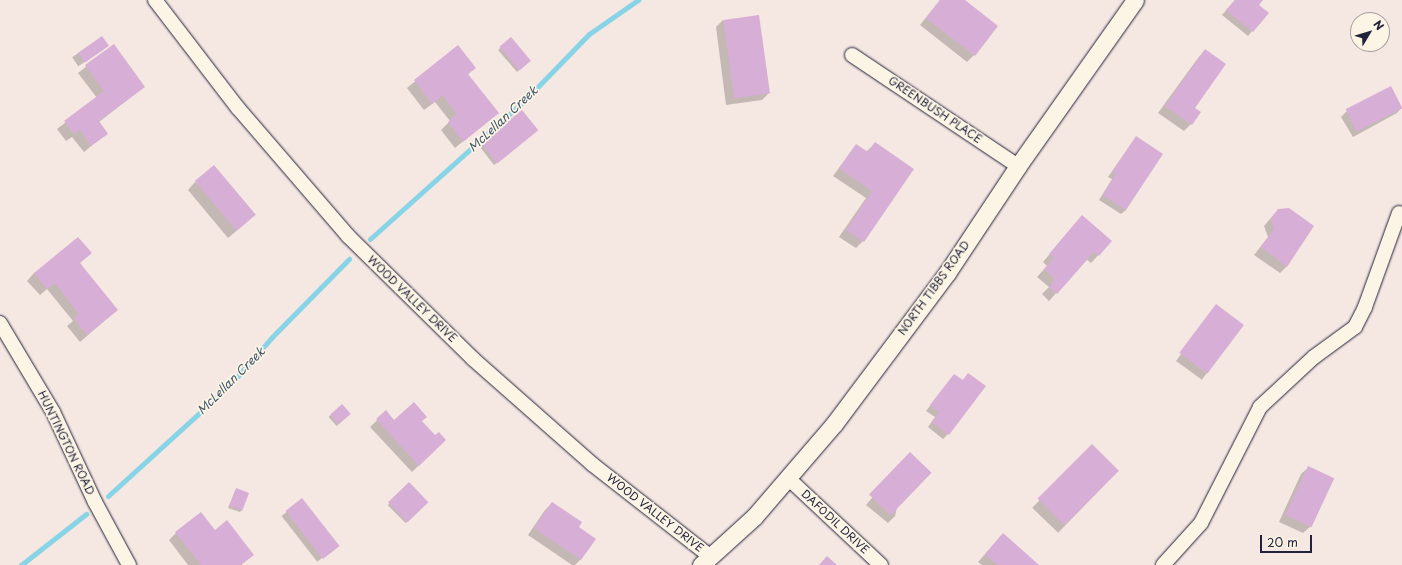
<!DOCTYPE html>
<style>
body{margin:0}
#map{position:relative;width:1402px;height:565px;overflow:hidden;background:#f5e7e2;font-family:"Playpen Sans",sans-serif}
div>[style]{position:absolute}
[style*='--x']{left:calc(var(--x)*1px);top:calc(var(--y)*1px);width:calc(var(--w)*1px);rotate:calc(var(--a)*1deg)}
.shadow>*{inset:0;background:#0003;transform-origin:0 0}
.stream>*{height:5px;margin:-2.5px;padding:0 2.5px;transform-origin:2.5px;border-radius:2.5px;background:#87d4e7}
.building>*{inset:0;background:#d7afd6;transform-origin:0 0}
.roads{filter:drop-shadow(0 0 1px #22223b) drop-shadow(0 0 1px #22223b)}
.minor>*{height:14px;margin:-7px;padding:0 7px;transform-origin:7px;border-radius:7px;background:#fcf5e5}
.tertiary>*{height:17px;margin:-8.5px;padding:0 8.5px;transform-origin:8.5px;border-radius:8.5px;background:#fcf5e5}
span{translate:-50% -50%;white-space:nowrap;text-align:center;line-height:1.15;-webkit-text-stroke:3.5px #fcf5e5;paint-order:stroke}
.street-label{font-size:11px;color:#22223b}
.water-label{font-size:12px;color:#40576f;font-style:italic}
.north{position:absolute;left:1350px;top:12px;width:40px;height:40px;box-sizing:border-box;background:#fcf5e5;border:1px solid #a5a1a1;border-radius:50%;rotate:52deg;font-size:11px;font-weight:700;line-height:16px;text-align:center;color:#22223b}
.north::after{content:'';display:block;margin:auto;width:14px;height:18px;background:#22223b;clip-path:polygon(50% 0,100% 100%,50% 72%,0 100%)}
.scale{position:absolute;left:1260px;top:535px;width:52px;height:18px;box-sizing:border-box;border:2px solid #22223b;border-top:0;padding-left:5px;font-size:12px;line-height:14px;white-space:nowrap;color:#22223b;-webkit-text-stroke:3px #fcf5e5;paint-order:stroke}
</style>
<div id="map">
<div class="shadow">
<i style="clip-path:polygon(940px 0,963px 0,974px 55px,967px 62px,920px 25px)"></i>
<i style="clip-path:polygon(1235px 0,1261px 0,1257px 5px,1252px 31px,1248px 36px,1222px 15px)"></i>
<i style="clip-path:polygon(723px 20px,769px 93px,762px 100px,726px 105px,716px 27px)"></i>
<i style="left:102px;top:37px;width:11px;height:36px;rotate:56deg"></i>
<i style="clip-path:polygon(511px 39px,527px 63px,517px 72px,498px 50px)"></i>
<i style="clip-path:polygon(113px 46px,144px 87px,99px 122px,107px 133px,84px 152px,72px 137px,66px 141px,57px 129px,97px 98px,78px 73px)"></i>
<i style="clip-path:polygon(458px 46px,475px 68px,467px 75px,497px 113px,455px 148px,441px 130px,450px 121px,435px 102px,424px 110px,407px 88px)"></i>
<i style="clip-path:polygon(1205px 50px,1191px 124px,1184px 131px,1158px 113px,1198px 58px)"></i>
<i style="clip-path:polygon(1390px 88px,1401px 108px,1397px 113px,1353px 137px,1341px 117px,1346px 112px)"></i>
<i style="clip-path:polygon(534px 132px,494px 165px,480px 147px,482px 145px)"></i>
<i style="clip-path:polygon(1136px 137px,1126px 210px,1121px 214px,1099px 200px,1112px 179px,1108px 177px)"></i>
<i style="clip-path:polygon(875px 143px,913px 169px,863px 241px,856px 248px,839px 237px,866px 198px,833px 176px,856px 145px,866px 152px)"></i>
<i style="clip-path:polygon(195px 182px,247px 222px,228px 238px,188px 190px)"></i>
<i style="clip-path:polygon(1278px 210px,1287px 266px,1280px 273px,1254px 255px,1268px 237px,1264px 226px)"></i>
<i style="clip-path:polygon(1075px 224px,1111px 241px,1091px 263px,1086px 259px,1049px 301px,1042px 294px,1049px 287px,1037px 277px,1047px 266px,1043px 262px)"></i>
<i style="clip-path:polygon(79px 263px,117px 310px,80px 342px,67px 326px,73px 321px,47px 289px,40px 295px,27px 281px,34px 273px)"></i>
<i style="left:1216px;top:306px;width:32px;height:68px;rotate:36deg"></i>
<i style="clip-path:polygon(968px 374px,948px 434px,943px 439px,928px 427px,935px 417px,926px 411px,950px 380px,962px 381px)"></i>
<i style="left:342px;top:405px;width:12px;height:18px;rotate:48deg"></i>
<i style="clip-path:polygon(386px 412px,394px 421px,421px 422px,435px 437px,445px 440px,412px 472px,370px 427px)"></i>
<i style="left:1092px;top:446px;width:36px;height:86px;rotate:44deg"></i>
<i style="clip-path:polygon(910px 453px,895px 516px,888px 523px,866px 505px)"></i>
<i style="clip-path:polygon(1309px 467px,1311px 526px,1303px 533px,1279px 522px,1301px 474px)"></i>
<i style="left:409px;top:484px;width:25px;height:30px;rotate:45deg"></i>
<i style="clip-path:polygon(236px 489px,242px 510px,240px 512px,228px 508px)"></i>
<i style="left:302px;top:500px;width:58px;height:26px;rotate:52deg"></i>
<i style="clip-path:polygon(552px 503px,577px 528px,581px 559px,575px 565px,572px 565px,528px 535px,545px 510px)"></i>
<i style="clip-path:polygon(215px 531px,253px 554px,241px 565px,188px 565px,169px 540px,176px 533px)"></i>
<i style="clip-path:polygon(996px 542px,1037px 565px,982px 565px,978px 562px)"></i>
</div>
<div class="stream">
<i style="--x:370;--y:239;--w:207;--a:-41.9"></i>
<i style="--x:524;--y:101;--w:93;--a:-45.9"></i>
<i style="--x:589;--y:34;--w:60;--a:-34.8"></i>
<i style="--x:108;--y:496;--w:166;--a:-42.3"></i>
<i style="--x:231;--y:384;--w:62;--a:-48.9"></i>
<i style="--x:272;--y:337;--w:110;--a:-45.4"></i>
<i style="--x:21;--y:565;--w:83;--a:-38.1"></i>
</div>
<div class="building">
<i style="clip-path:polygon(940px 0,965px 0,998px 26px,975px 56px,926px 18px)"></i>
<i style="clip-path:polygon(1235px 0,1263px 0,1259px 5px,1269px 13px,1253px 32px,1226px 10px)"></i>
<i style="left:759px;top:15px;width:79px;height:36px;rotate:82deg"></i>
<i style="left:102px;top:36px;width:12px;height:29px;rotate:55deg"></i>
<i style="left:511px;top:37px;width:31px;height:15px;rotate:50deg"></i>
<i style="clip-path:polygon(114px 44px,145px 87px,99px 121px,108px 134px,91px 146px,80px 130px,74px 134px,64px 121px,104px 91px,85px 65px)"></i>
<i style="clip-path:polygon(458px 45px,476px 68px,468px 74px,499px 113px,463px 142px,448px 122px,457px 114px,442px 95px,432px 104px,414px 80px)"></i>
<i style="clip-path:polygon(1205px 49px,1226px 64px,1195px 108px,1201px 112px,1192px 125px,1165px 106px)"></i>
<i style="left:1391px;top:86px;width:25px;height:51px;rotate:63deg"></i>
<i style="left:522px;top:110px;width:26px;height:53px;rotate:51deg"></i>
<i style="clip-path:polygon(1136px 136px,1163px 154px,1126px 210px,1103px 195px,1116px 174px,1112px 172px)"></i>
<i style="clip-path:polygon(875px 142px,914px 169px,864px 242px,846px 230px,872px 191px,839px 168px,856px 144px,868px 152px)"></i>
<i style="left:214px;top:165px;width:65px;height:25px;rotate:50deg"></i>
<i style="clip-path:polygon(1289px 208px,1314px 226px,1287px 267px,1261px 247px,1274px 229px,1271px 218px,1278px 209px)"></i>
<i style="clip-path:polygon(1082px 215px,1112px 241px,1099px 256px,1094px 252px,1057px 294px,1049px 287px,1055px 279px,1044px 269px,1054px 258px,1049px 254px)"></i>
<i style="clip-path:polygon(78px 237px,92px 253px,80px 263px,118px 310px,87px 335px,74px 318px,79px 314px,55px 283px,47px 289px,34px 273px)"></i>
<i style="left:1216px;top:304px;width:35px;height:61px;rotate:37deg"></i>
<i style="clip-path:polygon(968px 373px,986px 386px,949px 435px,932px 422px,939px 412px,930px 405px,954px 374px,963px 380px)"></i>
<i style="clip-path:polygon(414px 402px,427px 417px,422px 421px,435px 435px,439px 432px,446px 440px,419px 466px,376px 419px,386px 410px,394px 420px)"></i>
<i style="left:342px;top:404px;width:13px;height:16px;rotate:48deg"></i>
<i style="left:1092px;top:444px;width:38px;height:77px;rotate:45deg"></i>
<i style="left:910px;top:452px;width:30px;height:59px;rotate:44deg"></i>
<i style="left:1308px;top:466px;width:29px;height:54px;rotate:25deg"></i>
<i style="left:409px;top:482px;width:28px;height:29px;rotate:46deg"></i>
<i style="left:236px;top:488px;width:14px;height:19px;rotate:21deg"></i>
<i style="left:302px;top:498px;width:61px;height:21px;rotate:52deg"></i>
<i style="clip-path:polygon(552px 502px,582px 522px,579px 527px,596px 539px,581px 560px,534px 528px)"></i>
<i style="clip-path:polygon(201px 512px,215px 530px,227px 520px,254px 555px,241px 565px,201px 565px,175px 532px)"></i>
<i style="clip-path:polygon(1003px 533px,1039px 565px,997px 565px,985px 554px)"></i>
<i style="clip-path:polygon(827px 556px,837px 565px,819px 565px)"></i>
</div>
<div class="roads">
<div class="minor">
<i style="--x:155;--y:0;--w:136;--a:52.5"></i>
<i style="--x:238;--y:108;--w:169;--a:49.3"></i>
<i style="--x:348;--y:236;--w:175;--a:44.5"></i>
<i style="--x:473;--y:359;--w:159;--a:41.4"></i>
<i style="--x:592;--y:464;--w:151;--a:38"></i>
<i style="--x:852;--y:55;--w:200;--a:33.8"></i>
<i style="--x:0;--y:323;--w:104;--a:59.2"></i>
<i style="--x:53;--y:412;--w:99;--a:65"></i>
<i style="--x:95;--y:502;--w:72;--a:61.6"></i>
<i style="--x:789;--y:479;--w:126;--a:43.1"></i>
<i style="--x:1163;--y:565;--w:57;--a:-47.9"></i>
<i style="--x:1201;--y:523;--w:130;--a:-63"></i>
<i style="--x:1260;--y:407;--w:74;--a:-42.8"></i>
<i style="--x:1314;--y:357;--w:51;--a:-36.2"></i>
<i style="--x:1355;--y:327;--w:22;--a:-63"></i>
<i style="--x:1365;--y:307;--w:100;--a:-70.1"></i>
</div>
<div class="tertiary">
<i style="--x:701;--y:565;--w:72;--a:-42.2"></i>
<i style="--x:754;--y:517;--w:123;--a:-49.3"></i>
<i style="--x:834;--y:424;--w:189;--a:-53.2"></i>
<i style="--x:947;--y:273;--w:128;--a:-56.4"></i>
<i style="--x:1018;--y:166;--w:203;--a:-54.8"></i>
</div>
</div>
<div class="street-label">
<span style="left:935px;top:110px;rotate:34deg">GREENBUSH PLACE</span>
<span style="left:934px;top:288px;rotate:-54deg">NORTH TIBBS ROAD</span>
<span style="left:412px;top:299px;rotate:44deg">WOOD VALLEY DRIVE</span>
<span style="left:66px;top:443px;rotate:64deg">HUNTINGTON ROAD</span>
<span style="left:655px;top:513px;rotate:38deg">WOOD VALLEY DRIVE</span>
<span style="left:835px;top:522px;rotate:43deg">DAFODIL DRIVE</span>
</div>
<div class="water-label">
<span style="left:503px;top:119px;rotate:-43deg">McLellan Creek</span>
<span style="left:231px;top:381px;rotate:-45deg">McLellan Creek</span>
</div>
<div class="north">N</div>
<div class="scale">20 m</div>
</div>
